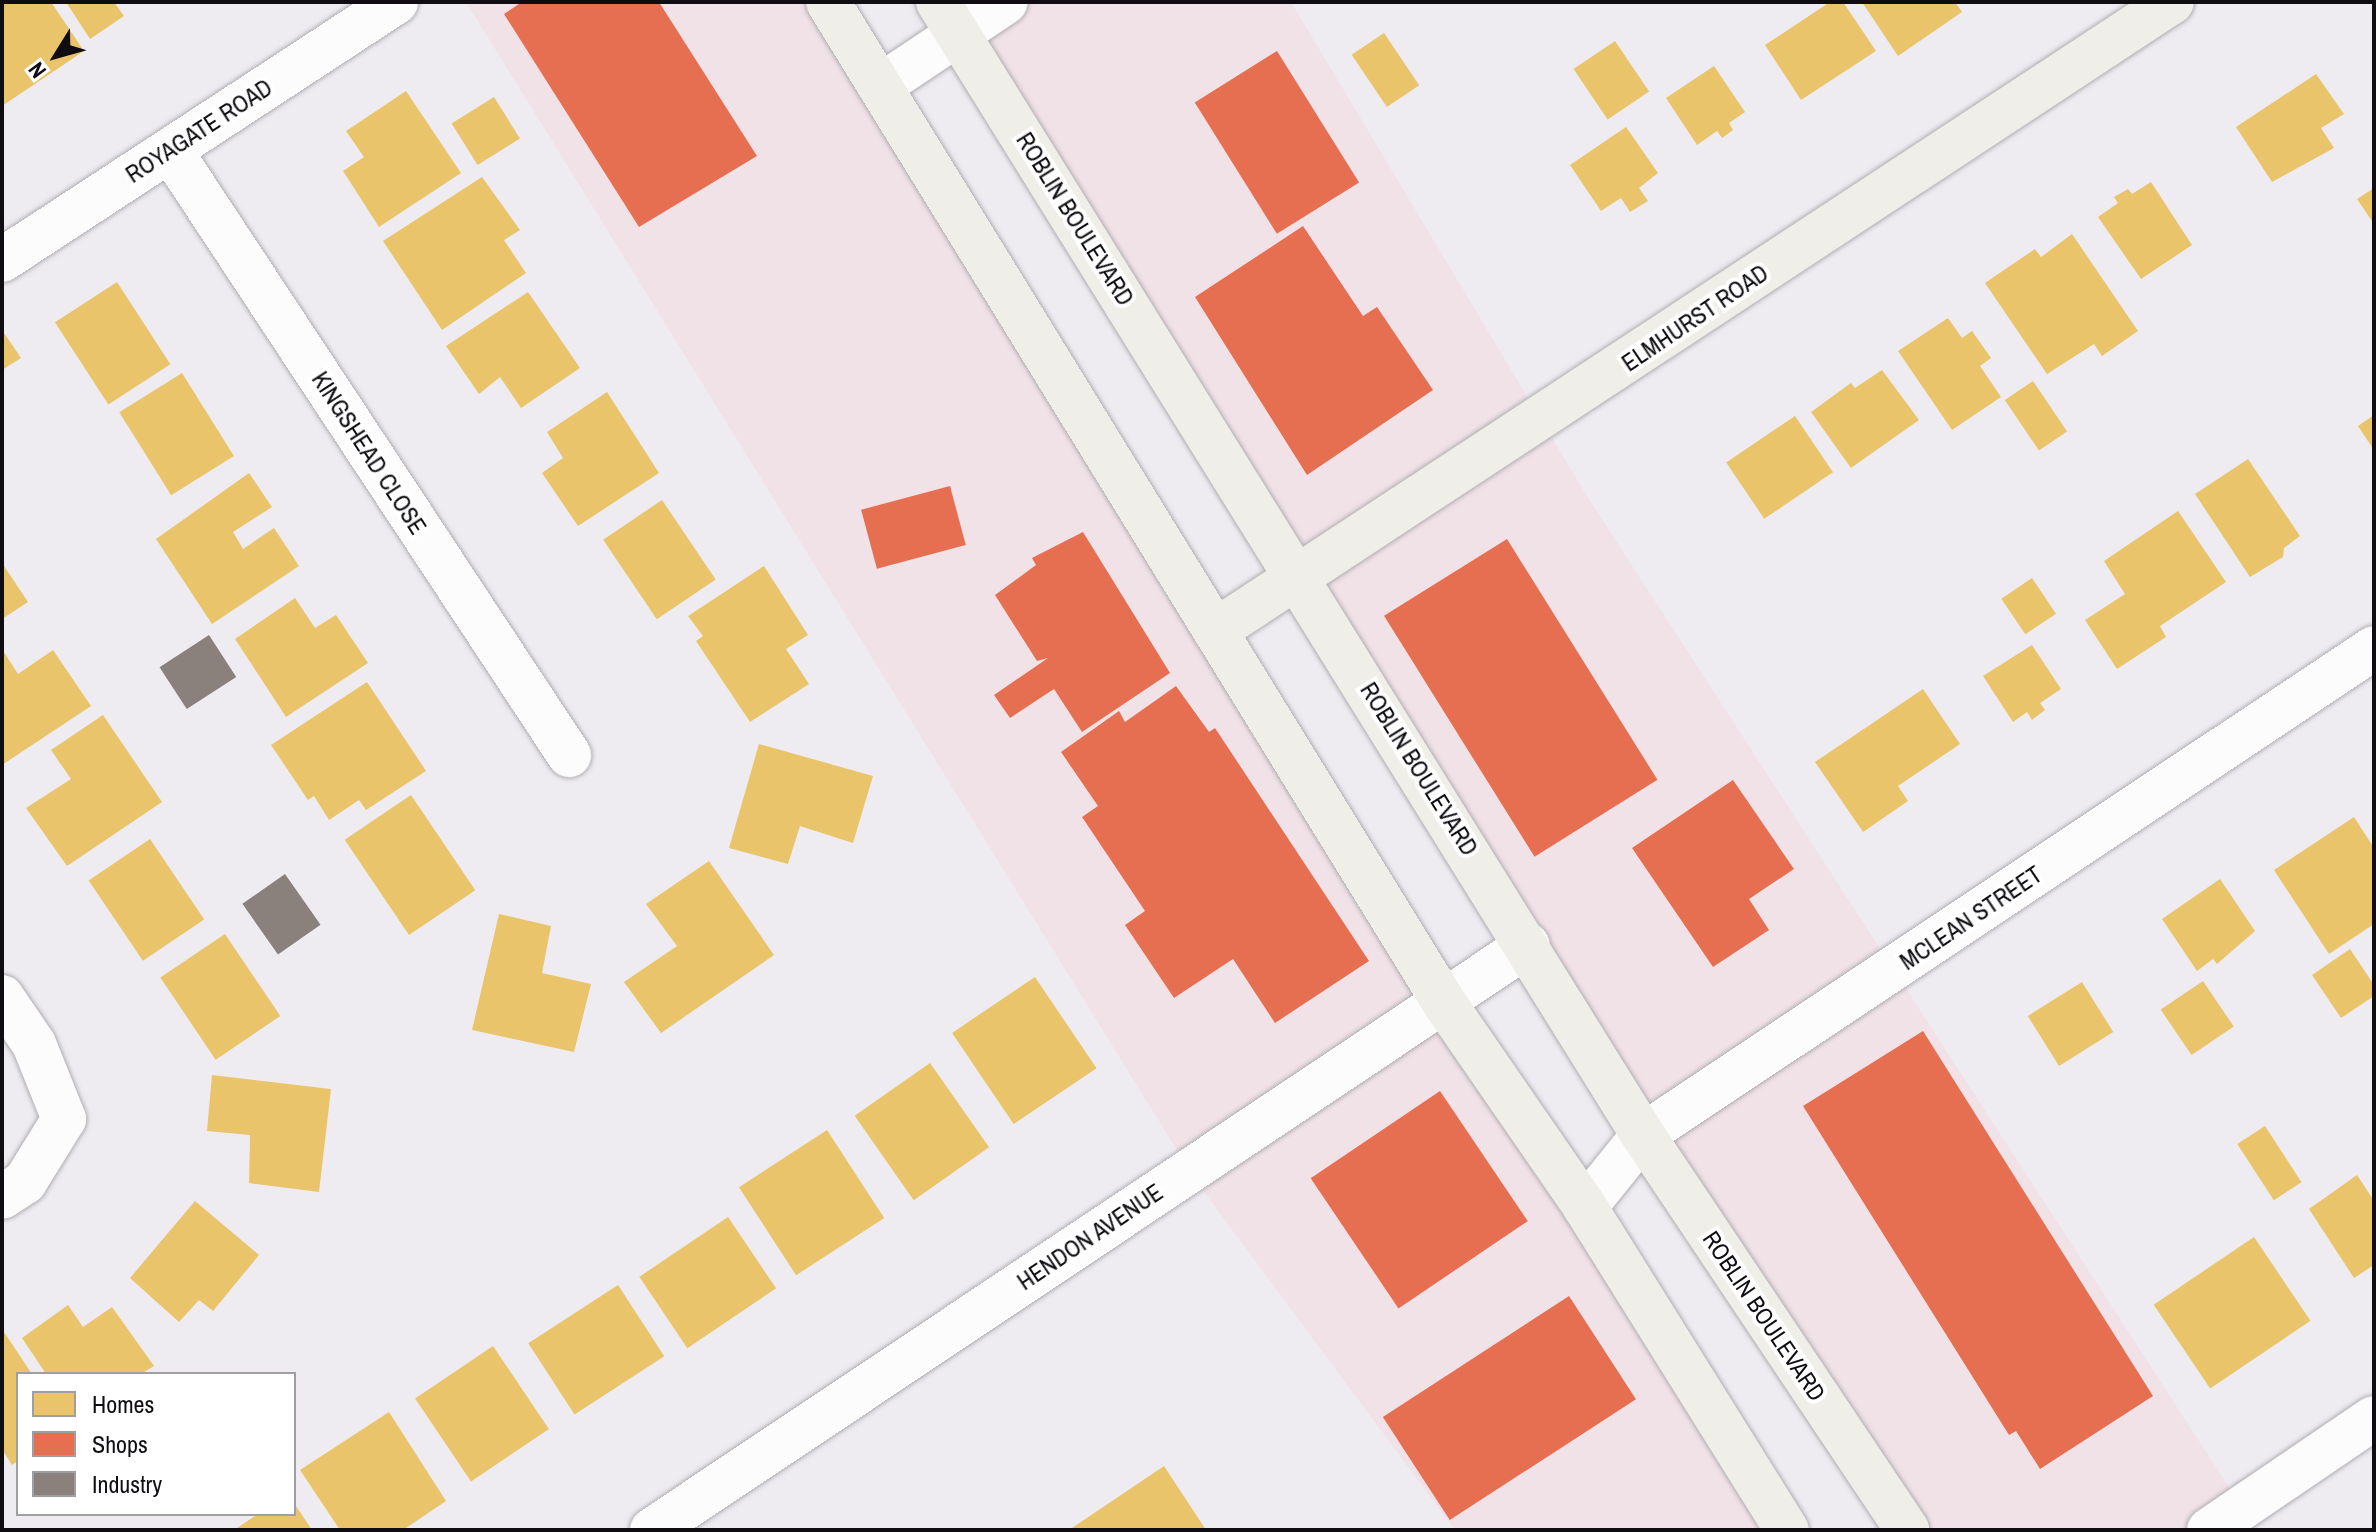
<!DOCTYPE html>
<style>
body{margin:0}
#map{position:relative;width:2376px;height:1532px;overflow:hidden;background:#eeecf1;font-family:"Archivo Narrow",sans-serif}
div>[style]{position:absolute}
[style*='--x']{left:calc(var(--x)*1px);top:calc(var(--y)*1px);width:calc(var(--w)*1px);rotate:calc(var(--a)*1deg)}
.commercial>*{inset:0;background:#f1e2e7}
.homes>*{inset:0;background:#e9c46a;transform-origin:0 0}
.shops>*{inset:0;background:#e76f51;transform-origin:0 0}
.industry>*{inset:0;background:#8a817c;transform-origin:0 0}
.roads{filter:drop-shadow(0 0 2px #b0aeb2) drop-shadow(0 0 2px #b0aeb2)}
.street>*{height:44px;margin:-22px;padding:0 22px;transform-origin:22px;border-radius:22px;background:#fcfcfd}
.secondary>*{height:44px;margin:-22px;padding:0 22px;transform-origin:22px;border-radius:22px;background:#f0eee9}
span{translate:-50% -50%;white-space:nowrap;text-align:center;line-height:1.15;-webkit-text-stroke:8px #fff;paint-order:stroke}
.street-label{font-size:24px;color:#0f0d11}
.frame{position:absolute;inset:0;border:4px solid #0f0d11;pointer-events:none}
.legend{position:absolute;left:16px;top:1372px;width:280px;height:144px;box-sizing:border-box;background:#fff;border:2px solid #9f9ea0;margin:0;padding:10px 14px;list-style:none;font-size:24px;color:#0f0d11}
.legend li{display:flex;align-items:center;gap:16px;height:40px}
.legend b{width:40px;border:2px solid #9f9ea0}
.north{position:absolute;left:16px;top:16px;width:80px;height:80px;-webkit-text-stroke:6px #fff;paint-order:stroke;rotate:233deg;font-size:22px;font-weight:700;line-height:32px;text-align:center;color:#0f0d11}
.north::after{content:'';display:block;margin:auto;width:28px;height:36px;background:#0f0d11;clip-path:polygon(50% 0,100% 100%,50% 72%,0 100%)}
</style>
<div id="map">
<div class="commercial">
<i style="clip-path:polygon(466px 2px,811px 2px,1775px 1530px,1455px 1530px,1198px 1184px)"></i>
<i style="clip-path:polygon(945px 2px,1291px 2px,1585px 493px,2236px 1498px,2189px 1530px,1919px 1530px)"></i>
</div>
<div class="homes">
<i style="clip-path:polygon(2px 2px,51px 2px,84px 51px,2px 106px)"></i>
<i style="clip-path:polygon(66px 2px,114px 2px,124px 16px,90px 39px)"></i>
<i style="clip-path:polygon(1830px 2px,1843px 2px,1876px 51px,1801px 100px,1765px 45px)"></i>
<i style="clip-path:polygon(1862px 2px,1955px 2px,1962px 12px,1898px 56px)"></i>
<i style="left:1384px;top:33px;width:63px;height:39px;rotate:56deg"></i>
<i style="left:1615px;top:41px;width:61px;height:50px;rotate:56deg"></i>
<i style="clip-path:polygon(1714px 66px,1745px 112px,1729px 123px,1733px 130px,1722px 138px,1717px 131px,1697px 145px,1666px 98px)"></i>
<i style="clip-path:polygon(2316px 74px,2344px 114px,2321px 128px,2334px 148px,2272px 182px,2236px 127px)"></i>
<i style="clip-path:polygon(406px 91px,461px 173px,379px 227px,343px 171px,364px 157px,346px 131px)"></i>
<i style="left:494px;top:97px;width:49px;height:50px;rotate:58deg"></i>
<i style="clip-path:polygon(1626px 127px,1658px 173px,1639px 188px,1648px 201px,1630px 212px,1621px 198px,1601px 211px,1570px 165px)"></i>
<i style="clip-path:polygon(482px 177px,520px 230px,504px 240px,526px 273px,442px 330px,383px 241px)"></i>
<i style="clip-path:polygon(2151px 182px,2192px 245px,2141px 279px,2098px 217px,2118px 203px,2114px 197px,2128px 189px,2132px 194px)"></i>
<i style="clip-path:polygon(2374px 188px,2374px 224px,2357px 199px)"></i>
<i style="clip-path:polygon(2072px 234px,2138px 331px,2102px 356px,2094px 344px,2047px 374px,1985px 283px,2035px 249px,2041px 257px)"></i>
<i style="left:117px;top:282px;width:98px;height:74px;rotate:57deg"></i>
<i style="clip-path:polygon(528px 292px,580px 368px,521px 408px,500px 377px,479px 394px,446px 346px)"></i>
<i style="clip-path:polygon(1948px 318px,1962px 338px,1972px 331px,1991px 358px,1980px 366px,2001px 397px,1952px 430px,1898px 351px)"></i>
<i style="clip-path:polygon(2px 330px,21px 358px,2px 370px)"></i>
<i style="clip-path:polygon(1882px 370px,1919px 420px,1851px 468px,1811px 412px,1851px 383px,1855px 388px)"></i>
<i style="left:182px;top:373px;width:98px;height:74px;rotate:58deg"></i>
<i style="left:2033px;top:381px;width:61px;height:34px;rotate:56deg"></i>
<i style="clip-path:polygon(607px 392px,659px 473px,578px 526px,542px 473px,563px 458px,547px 432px)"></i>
<i style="clip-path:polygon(2374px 415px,2374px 450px,2358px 426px)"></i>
<i style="left:1795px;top:416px;width:68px;height:83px;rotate:56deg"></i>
<i style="clip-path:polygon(2248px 459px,2300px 536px,2284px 548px,2283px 557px,2250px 577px,2195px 494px)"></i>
<i style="clip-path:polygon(249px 473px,272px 507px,233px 532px,243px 549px,274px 528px,299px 566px,212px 624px,156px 539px)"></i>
<i style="left:662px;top:500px;width:96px;height:71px;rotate:56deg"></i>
<i style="clip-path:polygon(2178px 511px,2226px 582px,2160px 626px,2166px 637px,2117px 669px,2085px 620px,2125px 594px,2104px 561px)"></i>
<i style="clip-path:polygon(2px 563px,28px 602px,2px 619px)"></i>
<i style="clip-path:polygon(764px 566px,808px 635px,786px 649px,809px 684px,750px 722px,696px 641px,703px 636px,688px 616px)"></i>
<i style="left:2032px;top:578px;width:43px;height:37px;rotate:56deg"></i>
<i style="clip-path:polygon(295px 598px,315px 628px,336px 615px,368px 663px,286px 717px,235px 639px)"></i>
<i style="clip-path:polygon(2032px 645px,2061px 689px,2040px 703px,2045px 710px,2032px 720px,2027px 712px,2013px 722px,1983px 676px)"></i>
<i style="clip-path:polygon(2px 649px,18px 674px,53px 650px,91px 706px,2px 765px)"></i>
<i style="clip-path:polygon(367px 682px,426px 771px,366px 810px,359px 800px,329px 820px,314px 796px,308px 800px,271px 745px)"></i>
<i style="clip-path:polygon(1923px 689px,1960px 744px,1898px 786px,1908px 801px,1863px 832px,1815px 762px)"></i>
<i style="clip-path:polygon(103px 715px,162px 802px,67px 866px,26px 808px,71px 779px,51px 750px)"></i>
<i style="clip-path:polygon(759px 744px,873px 776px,853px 843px,800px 826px,788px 864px,729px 848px)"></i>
<i style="left:411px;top:795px;width:115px;height:80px;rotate:56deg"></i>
<i style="clip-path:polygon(2354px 817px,2374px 848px,2374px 924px,2329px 954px,2274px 870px)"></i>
<i style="left:150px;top:839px;width:97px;height:74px;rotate:56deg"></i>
<i style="clip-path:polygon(709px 861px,774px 955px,661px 1033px,624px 982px,677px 946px,646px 904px)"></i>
<i style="clip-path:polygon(2220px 879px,2255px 931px,2217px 964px,2213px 959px,2197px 971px,2162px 919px)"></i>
<i style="clip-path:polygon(499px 914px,551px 926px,542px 973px,591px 984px,574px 1052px,472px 1030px)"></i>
<i style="left:225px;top:934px;width:99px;height:78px;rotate:56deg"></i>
<i style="clip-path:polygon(2350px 949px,2374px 985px,2374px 996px,2341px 1018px,2312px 975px)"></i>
<i style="left:1035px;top:977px;width:110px;height:100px;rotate:56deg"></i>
<i style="left:2203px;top:981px;width:55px;height:51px;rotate:56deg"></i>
<i style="left:2082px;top:982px;width:59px;height:64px;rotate:58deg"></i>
<i style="left:930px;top:1063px;width:103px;height:92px;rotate:55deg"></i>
<i style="clip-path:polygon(212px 1075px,331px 1089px,319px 1192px,249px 1183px,250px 1135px,207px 1131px)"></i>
<i style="left:2265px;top:1126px;width:67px;height:33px;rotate:57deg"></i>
<i style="left:827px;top:1130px;width:105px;height:105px;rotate:57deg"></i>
<i style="clip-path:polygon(2357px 1175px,2374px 1201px,2374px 1265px,2354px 1278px,2309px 1209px)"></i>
<i style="clip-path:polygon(195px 1201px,259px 1255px,213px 1311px,199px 1300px,179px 1322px,130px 1278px)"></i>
<i style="left:728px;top:1217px;width:86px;height:107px;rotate:56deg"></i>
<i style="left:2254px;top:1237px;width:101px;height:121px;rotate:56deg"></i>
<i style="left:618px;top:1285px;width:85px;height:107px;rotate:57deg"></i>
<i style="clip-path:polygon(68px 1305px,83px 1327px,112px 1307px,154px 1366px,141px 1374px,46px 1374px,22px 1338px)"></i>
<i style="clip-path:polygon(2px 1329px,32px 1374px,18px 1374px,18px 1461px,12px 1465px,2px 1449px)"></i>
<i style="left:493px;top:1346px;width:100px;height:94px;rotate:56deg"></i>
<i style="clip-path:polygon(389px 1412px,446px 1501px,403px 1530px,340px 1530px,300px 1470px)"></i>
<i style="clip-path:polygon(1164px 1466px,1206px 1530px,1069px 1530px)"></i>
<i style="clip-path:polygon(294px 1503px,312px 1530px,234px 1530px,258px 1514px,294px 1514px)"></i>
</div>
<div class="shops">
<i style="clip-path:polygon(522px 2px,659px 2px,757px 156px,639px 227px,504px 14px)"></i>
<i style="left:1277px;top:51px;width:155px;height:97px;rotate:58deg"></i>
<i style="clip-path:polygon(1303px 226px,1363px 316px,1377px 307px,1433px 390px,1307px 475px,1195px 297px)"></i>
<i style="left:950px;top:486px;width:61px;height:92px;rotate:75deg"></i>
<i style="clip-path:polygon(1083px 532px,1170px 673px,1082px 732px,1054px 689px,1010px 718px,994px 695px,1048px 658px,1037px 661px,995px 595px,1036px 565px,1032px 558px)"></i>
<i style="left:1507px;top:539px;width:284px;height:145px;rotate:58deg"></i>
<i style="clip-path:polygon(1176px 686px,1209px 732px,1215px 728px,1369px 961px,1275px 1023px,1233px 959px,1174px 998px,1125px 925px,1145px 911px,1082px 817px,1098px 806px,1061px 752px,1119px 711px,1125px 722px)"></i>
<i style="clip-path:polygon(1733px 780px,1794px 869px,1749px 899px,1769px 930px,1713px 967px,1632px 848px)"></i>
<i style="clip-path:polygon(1923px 1031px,2153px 1396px,2040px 1469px,2016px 1431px,2009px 1435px,1803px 1106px)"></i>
<i style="left:1440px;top:1091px;width:157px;height:156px;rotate:56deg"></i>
<i style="left:1569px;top:1296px;width:123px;height:222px;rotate:57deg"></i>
</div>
<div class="industry">
<i style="left:209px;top:635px;width:50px;height:59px;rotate:57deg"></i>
<i style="left:285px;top:874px;width:62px;height:52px;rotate:55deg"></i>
</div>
<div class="roads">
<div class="street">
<i style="--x:880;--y:86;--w:151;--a:-33.7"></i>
<i style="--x:170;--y:150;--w:725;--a:56.59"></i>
<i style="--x:2;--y:260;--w:471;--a:-33.2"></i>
<i style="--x:2;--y:997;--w:57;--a:55.8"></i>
<i style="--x:34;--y:1044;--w:81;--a:68.2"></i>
<i style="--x:64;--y:1119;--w:74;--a:121.8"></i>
<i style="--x:25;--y:1182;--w:27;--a:147"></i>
<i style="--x:1585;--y:1207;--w:92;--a:-51.1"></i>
<i style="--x:1643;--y:1135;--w:878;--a:-33.67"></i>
<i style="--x:652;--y:1530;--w:1053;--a:-33.74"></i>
<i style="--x:2209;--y:1530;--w:199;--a:-34.2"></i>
</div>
<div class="secondary">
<i style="--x:828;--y:2;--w:1173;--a:58.38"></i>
<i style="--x:1443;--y:1001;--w:250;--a:55.4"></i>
<i style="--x:1585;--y:1207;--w:381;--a:58"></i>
<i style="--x:938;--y:2;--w:1334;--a:58.11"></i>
<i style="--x:1643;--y:1135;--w:475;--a:56.2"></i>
<i style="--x:1215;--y:631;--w:1145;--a:-33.32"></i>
</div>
</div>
<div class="street-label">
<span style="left:199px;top:131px;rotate:-33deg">ROYAGATE ROAD</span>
<span style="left:1075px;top:219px;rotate:58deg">ROBLIN BOULEVARD</span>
<span style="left:1695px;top:318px;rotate:-34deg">ELMHURST ROAD</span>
<span style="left:369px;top:453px;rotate:57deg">KINGSHEAD CLOSE</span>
<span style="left:1419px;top:769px;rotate:58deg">ROBLIN BOULEVARD</span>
<span style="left:1971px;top:918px;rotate:-34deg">MCLEAN STREET</span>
<span style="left:1090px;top:1237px;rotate:-34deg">HENDON AVENUE</span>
<span style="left:1764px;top:1316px;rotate:56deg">ROBLIN BOULEVARD</span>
</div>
<div class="frame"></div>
<ul class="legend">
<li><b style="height:22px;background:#e9c46a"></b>Homes</li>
<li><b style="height:22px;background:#e76f51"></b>Shops</li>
<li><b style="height:22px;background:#8a817c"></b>Industry</li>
</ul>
<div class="north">N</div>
</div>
